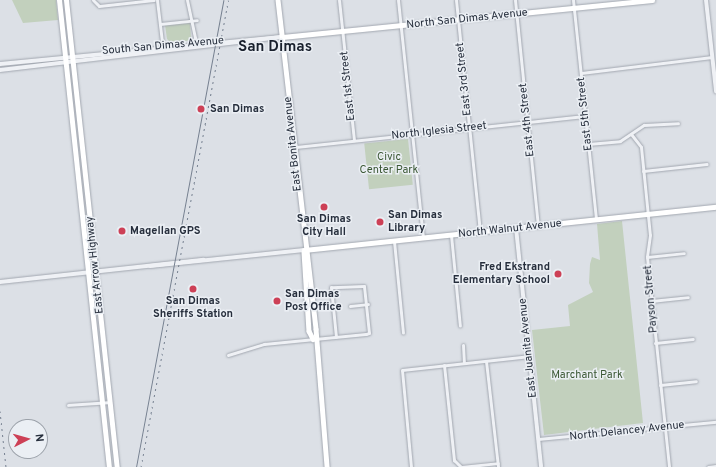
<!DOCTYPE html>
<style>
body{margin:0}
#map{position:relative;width:716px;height:467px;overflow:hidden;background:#dce0e6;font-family:Overpass,sans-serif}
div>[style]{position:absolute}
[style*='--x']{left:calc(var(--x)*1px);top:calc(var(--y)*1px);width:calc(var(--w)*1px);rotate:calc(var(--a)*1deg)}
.green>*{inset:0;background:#c2d0bd;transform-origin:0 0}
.roads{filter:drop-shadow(0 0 1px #a2a7b0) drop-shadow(0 0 1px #a2a7b0)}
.minor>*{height:3px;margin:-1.5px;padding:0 1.5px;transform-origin:1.5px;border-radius:1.5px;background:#eff1f5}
.tertiary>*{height:4px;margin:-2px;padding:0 2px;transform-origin:2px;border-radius:2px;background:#eff1f5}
.secondary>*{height:4.5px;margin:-2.25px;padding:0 2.25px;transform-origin:2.25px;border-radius:2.25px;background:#fff}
.primary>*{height:5px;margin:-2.5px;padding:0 2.5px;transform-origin:2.5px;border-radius:2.5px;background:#fff}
.tram>*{height:1px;margin:-0.5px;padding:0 0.5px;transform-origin:0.5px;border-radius:0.5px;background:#768090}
.rail>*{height:1px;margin-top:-0.5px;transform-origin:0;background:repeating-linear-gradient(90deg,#768090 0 2px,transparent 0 6px)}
.dots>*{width:11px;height:11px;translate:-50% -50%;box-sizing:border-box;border:2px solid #ebeff4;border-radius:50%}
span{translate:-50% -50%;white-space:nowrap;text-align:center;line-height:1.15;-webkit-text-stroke:3px #ebeff4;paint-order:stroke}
.street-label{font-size:11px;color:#262e3c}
.poi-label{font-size:11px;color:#262e3c;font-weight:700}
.left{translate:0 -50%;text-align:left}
.right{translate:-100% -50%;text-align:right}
.park-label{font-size:11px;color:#3b5834}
.district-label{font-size:15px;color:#19202d;font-weight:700}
.north{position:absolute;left:8px;top:419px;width:40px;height:40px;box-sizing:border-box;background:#ebeff4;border:1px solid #9ca2aa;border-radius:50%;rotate:84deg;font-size:11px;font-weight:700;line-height:16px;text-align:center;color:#262e3c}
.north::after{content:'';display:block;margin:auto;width:14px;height:18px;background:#cd4056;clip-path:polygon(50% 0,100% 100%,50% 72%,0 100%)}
</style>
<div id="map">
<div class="green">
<i style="clip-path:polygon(12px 0,56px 0,58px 20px,23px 23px)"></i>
<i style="clip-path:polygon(190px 23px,191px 38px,187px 41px,171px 43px,167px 39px,165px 25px)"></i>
<i style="left:408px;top:139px;width:46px;height:44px;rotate:84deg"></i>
<i style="clip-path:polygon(622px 221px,643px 423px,544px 435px,532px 330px,570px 326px,568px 305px,593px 292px,589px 283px,590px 264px,592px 257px,600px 260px,597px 224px)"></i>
</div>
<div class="roads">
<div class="minor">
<i style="--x:93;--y:0;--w:8;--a:45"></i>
<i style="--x:99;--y:6;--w:55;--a:-6.2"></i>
<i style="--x:157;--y:0;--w:50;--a:83.2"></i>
<i style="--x:187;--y:0;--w:39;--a:78"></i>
<i style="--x:195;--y:38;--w:7;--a:124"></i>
<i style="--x:339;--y:0;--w:141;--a:83.9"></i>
<i style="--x:398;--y:0;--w:239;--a:84"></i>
<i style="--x:456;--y:0;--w:233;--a:84.1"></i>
<i style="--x:515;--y:0;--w:227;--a:84.2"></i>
<i style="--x:573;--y:0;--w:221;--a:84"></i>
<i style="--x:160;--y:24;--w:37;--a:-6"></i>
<i style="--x:581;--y:73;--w:132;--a:-7"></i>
<i style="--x:631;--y:134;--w:16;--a:52"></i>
<i style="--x:641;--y:147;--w:88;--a:84.2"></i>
<i style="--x:650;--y:235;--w:22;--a:98"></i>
<i style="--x:647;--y:257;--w:211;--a:84"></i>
<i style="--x:588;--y:144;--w:32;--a:-5"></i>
<i style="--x:620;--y:141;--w:29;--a:-34"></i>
<i style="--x:644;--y:125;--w:34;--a:-3"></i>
<i style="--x:295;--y:147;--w:292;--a:-6.1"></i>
<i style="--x:643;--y:171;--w:64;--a:-6.2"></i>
<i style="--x:451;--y:235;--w:91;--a:84.4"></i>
<i style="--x:394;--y:241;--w:92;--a:84.4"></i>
<i style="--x:647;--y:257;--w:37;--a:-6"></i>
<i style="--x:651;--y:301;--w:37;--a:-6"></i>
<i style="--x:350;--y:306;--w:18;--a:-6"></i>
<i style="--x:655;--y:343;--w:38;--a:-6"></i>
<i style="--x:463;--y:345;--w:18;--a:87"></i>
<i style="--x:228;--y:355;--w:38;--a:-17"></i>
<i style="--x:264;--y:344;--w:102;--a:-5.6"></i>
<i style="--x:366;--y:334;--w:3;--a:-18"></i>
<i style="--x:369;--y:333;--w:47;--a:-96.1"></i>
<i style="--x:364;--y:286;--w:33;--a:178"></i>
<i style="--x:331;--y:287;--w:50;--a:84.3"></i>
<i style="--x:486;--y:361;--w:107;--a:83.5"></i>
<i style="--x:444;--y:365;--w:96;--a:84"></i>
<i style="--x:454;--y:460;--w:10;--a:45"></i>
<i style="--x:660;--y:385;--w:36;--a:-6"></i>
<i style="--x:68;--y:405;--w:42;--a:-4.1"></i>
<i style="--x:538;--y:439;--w:179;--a:-5.5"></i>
<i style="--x:411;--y:467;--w:97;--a:-95.3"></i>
<i style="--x:402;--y:370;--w:129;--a:-6.2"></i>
<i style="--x:461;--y:467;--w:37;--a:-6"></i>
<i style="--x:708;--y:467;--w:8;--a:-7"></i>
</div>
<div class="tertiary">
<i style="--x:706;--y:0;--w:92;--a:83.7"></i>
<i style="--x:0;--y:64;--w:283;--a:-5.5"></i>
<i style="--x:0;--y:70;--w:284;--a:-6.7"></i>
<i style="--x:516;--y:228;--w:240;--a:84"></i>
<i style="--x:150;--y:266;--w:155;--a:-5.9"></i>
<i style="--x:0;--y:282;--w:205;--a:-6.2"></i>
</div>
<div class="secondary">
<i style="--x:278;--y:0;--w:331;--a:83.4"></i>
<i style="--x:316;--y:329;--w:138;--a:85.4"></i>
<i style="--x:282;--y:37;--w:372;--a:-5.7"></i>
<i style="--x:304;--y:250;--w:414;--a:-6"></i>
<i style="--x:304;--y:252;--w:79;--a:86.4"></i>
<i style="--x:309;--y:331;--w:9;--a:63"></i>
</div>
<div class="primary">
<i style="--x:59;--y:0;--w:470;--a:83.9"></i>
<i style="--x:66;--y:0;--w:470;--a:83.8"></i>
</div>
</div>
<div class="tram">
<i style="--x:136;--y:467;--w:475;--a:-79.4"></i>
</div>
<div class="rail">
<i style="--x:0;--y:411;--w:56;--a:83.9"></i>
<i style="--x:141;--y:467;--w:475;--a:-79.4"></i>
</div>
<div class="dots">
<i style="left:201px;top:109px;background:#cd4056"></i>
<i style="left:324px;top:207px;background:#cd4056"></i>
<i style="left:380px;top:222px;background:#cd4056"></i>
<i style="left:122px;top:231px;background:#cd4056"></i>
<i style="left:558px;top:274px;background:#cd4056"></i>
<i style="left:193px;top:289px;background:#cd4056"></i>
<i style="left:277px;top:301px;background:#cd4056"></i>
</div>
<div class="street-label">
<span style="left:467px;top:19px;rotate:-6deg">North San Dimas Avenue</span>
<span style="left:163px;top:46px;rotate:-5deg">South San Dimas Avenue</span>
<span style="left:464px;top:79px;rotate:-96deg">East 3rd Street</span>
<span style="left:348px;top:86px;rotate:-96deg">East 1st Street</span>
<span style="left:585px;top:114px;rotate:-96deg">East 5th Street</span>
<span style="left:527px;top:120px;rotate:-96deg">East 4th Street</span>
<span style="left:439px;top:131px;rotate:-6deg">North Iglesia Street</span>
<span style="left:293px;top:144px;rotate:-96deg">East Bonita Avenue</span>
<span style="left:510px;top:229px;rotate:-6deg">North Walnut Avenue</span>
<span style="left:95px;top:265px;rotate:-96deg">East Arrow Highway</span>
<span style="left:651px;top:299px;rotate:-95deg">Payson Street</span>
<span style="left:528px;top:348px;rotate:-96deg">East Juanita Avenue</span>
<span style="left:627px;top:431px;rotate:-6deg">North Delancey Avenue</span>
</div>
<div class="poi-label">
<span class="left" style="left:210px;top:109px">San Dimas</span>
<span class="left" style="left:388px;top:222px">San Dimas<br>Library</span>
<span style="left:324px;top:226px">San Dimas<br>City Hall</span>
<span class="left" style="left:130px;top:231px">Magellan GPS</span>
<span class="right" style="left:550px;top:274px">Fred Ekstrand<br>Elementary School</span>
<span class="left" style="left:285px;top:301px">San Dimas<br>Post Office</span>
<span style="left:193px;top:308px">San Dimas<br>Sheriffs Station</span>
</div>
<div class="park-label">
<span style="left:389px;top:164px">Civic<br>Center Park</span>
<span style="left:587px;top:375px">Marchant Park</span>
</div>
<div class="district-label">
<span style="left:275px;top:48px">San Dimas</span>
</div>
<div class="north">N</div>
</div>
